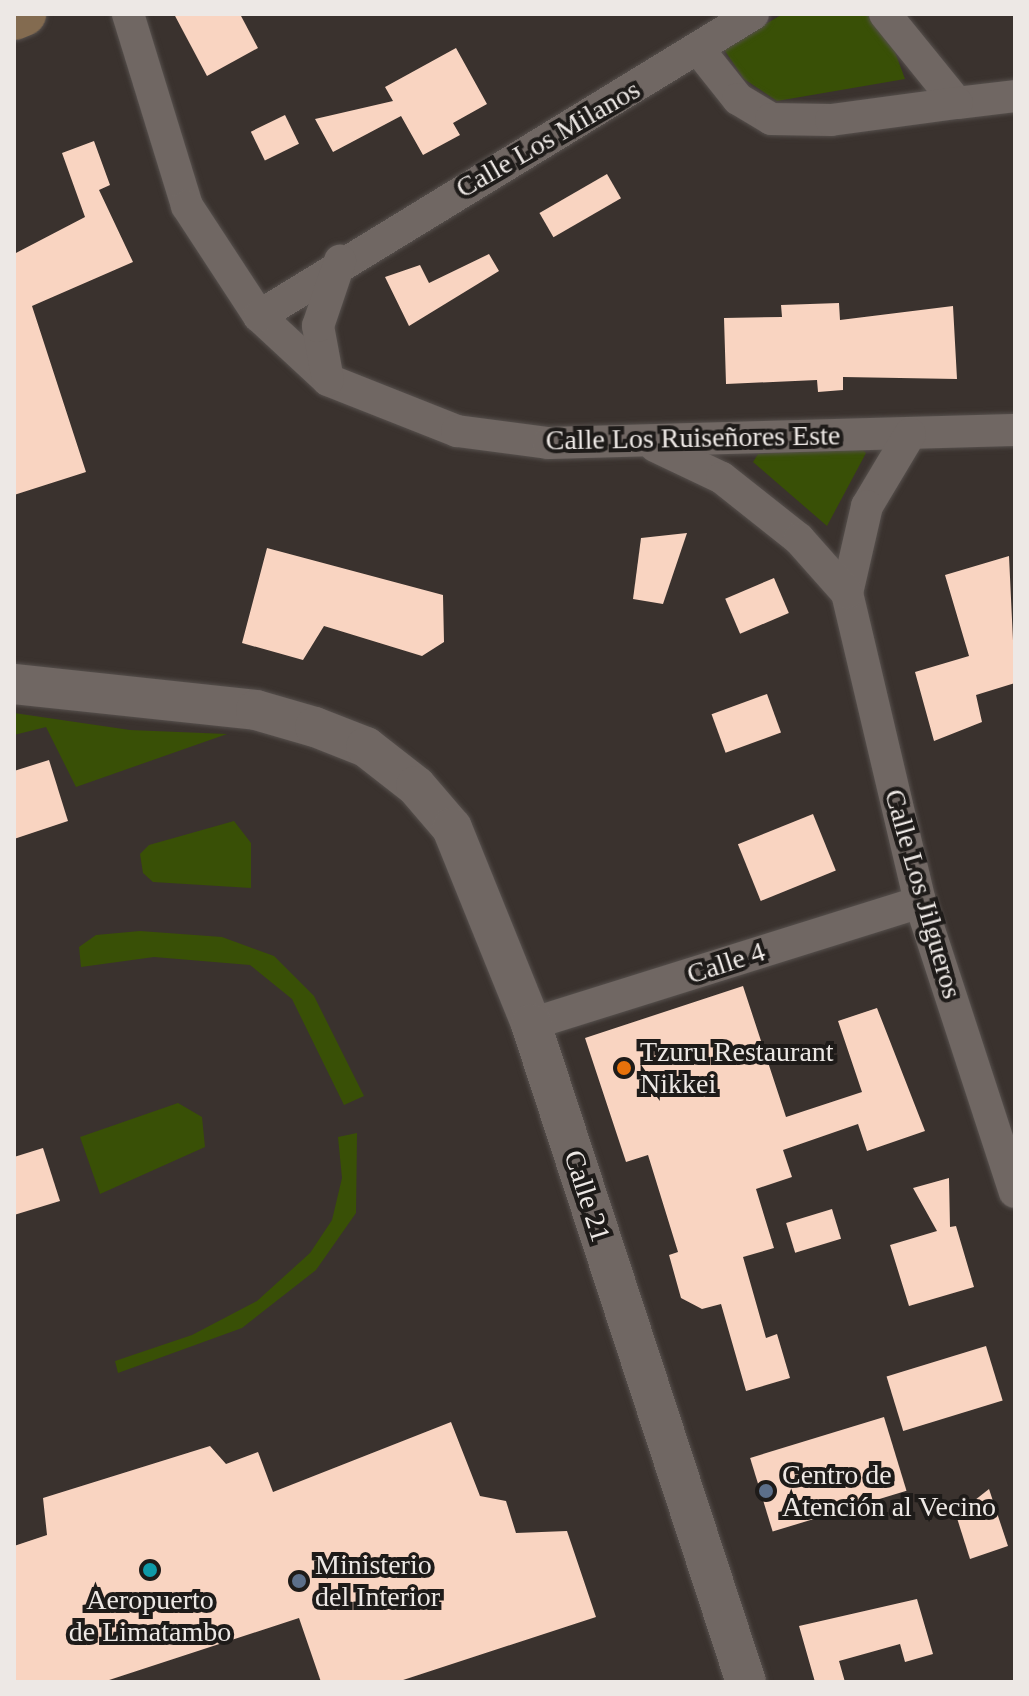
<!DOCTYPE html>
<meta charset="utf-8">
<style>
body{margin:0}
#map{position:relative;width:1029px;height:1696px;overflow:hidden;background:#3a322e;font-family:Georgia,serif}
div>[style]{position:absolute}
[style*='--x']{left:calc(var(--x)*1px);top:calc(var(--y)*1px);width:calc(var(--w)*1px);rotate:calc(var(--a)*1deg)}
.green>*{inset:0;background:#395006}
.building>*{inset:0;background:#f9d4c1;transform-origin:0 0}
.roads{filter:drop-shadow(0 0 2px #56504d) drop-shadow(0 0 2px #56504d)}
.minor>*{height:32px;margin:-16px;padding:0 16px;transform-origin:16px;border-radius:16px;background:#706763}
.tertiary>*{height:40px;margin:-20px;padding:0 20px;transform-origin:20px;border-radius:20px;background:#706763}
.secondary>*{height:44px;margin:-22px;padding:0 22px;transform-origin:22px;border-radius:22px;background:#836b50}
.dots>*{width:22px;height:22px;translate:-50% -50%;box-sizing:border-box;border:4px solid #1e1b19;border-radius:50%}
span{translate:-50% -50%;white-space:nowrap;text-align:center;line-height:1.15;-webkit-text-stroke:8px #1e1b19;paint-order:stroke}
.street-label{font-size:28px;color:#ede8e5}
.poi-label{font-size:28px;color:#ede8e5}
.left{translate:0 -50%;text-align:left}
.frame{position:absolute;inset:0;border:16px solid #ede8e5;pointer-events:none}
</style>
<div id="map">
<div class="green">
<i style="clip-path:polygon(783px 14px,881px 14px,905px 79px,777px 101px,744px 79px,723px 48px)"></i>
<i style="clip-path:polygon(860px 447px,866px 453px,827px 526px,753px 462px,758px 454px)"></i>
<i style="clip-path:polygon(14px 713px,130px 730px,227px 734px,76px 787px,46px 727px,14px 735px)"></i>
<i style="clip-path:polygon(234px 821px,251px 843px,251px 888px,153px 882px,143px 873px,140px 854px,149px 845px)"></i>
<i style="clip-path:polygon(140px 931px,222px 937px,274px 956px,314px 996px,364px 1096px,344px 1105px,292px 999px,250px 965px,154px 957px,81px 967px,79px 947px,96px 935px)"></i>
<i style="clip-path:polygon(178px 1103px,202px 1117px,205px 1147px,100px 1194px,80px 1137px)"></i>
<i style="clip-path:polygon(357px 1133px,356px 1213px,316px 1270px,242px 1328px,118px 1373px,115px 1361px,192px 1335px,257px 1301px,310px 1253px,332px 1220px,342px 1178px,338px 1137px)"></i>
</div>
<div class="building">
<i style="clip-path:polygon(174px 14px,240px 14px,258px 48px,207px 76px)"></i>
<i style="clip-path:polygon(456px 48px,487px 104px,453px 123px,460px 135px,423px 155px,401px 116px,333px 152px,315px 119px,393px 101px,385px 87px)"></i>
<i style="left:285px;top:115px;width:32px;height:38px;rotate:64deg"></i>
<i style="clip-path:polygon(94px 141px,110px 185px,99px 190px,133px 262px,32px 306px,86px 472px,14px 495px,14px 254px,85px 217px,62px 153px)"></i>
<i style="left:607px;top:174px;width:28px;height:78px;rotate:60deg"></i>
<i style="clip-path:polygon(489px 254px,499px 271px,409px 326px,385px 277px,420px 265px,429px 283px)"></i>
<i style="clip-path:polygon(839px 303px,840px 320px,953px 306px,957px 379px,843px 377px,843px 390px,818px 392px,817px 380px,726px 384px,724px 318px,782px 317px,781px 305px)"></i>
<i style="clip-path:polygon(687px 533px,663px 604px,633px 599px,641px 538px)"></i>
<i style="clip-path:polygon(267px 548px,443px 595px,444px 642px,422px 656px,324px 626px,303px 660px,242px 643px)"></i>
<i style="clip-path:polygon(1009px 556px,1015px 683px,976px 695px,982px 722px,934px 741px,915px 672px,969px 656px,945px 575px)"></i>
<i style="left:774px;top:578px;width:38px;height:53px;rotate:67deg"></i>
<i style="left:767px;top:694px;width:41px;height:59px;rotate:70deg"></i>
<i style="clip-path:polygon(49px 760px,68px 821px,14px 839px,14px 771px)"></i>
<i style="left:813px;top:814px;width:61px;height:81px;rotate:68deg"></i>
<i style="clip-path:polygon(743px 986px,786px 1117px,862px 1092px,838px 1021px,877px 1008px,925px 1131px,867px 1151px,858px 1124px,783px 1150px,792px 1177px,756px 1189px,774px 1248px,743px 1257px,766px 1338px,777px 1334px,790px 1378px,746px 1391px,721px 1304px,702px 1309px,681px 1298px,669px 1255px,678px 1252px,648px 1155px,626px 1162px,585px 1038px)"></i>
<i style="clip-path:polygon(43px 1148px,60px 1201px,14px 1215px,14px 1157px)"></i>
<i style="clip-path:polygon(949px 1178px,950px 1227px,956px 1226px,974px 1287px,909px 1306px,890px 1245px,937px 1231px,913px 1188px)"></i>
<i style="left:832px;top:1209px;width:31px;height:48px;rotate:73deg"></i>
<i style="left:986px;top:1346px;width:57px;height:104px;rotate:73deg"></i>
<i style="left:884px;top:1417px;width:77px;height:140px;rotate:73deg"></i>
<i style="clip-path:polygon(451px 1422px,480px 1496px,506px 1501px,516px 1533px,567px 1531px,596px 1617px,397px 1682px,321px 1682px,299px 1618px,103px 1682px,14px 1682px,14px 1546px,47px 1535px,43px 1498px,210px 1446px,226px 1464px,258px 1452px,273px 1492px)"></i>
<i style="clip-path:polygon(989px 1489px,1008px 1546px,970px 1559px,956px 1515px)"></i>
<i style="clip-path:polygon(917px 1599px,933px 1654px,905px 1662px,900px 1644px,839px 1661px,845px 1682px,815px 1682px,799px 1626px)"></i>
</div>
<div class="roads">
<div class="minor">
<i style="--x:128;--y:14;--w:201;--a:72.9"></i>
<i style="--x:187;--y:206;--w:131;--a:56.8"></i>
<i style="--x:259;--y:316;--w:94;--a:42.8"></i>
<i style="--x:328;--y:380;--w:139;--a:21.6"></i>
<i style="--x:457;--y:431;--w:92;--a:7.5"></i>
<i style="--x:548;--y:443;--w:467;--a:-1.6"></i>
<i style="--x:885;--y:14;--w:114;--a:51"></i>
<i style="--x:957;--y:103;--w:58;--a:-6.9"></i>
<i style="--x:699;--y:50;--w:63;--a:51.5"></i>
<i style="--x:738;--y:99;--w:39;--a:31"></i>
<i style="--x:771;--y:119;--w:60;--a:1"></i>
<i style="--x:831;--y:120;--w:127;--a:-7.7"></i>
<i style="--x:259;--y:316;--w:579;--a:-31.44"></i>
<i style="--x:328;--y:380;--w:55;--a:-100.5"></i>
<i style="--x:318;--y:326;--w:69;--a:-71.3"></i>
<i style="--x:910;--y:434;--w:84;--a:120.8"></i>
<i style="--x:867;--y:506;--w:89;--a:102.9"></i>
<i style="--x:847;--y:593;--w:318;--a:76.7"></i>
<i style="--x:920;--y:902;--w:305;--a:71.9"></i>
<i style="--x:655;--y:446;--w:74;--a:25.5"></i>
<i style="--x:722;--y:478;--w:98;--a:38.4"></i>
<i style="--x:799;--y:539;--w:72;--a:48.4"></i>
<i style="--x:531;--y:1024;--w:408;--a:-17.4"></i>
</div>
<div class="tertiary">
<i style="--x:14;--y:684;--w:243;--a:6.1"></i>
<i style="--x:256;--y:710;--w:61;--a:16.1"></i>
<i style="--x:315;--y:727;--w:55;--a:21.4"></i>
<i style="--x:366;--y:747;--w:63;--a:38"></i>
<i style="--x:416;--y:786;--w:55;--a:49.4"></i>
<i style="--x:452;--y:828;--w:211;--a:68"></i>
<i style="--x:531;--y:1024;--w:692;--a:71.91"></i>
</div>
<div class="secondary">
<i style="--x:14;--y:18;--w:11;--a:-22"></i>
</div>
</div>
<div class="dots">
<i style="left:624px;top:1068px;background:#e8710a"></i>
<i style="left:766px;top:1491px;background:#5c6f8a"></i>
<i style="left:150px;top:1570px;background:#0f9aa8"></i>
<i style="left:299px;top:1581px;background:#5c6f8a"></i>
</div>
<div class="street-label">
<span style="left:548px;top:139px;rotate:-30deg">Calle Los Milanos</span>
<span style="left:693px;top:438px;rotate:-1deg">Calle Los Ruiseñores Este</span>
<span style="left:923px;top:894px;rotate:74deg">Calle Los Jilgueros</span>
<span style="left:726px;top:963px;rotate:-18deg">Calle 4</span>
<span style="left:587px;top:1196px;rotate:72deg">Calle 21</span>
</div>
<div class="poi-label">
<span class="left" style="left:640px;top:1068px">Tzuru Restaurant<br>Nikkei</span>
<span class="left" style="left:782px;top:1491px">Centro de<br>Atención al Vecino</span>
<span class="left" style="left:315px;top:1581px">Ministerio<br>del Interior</span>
<span style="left:150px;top:1616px">Aeropuerto<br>de Limatambo</span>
</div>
<div class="frame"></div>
</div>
